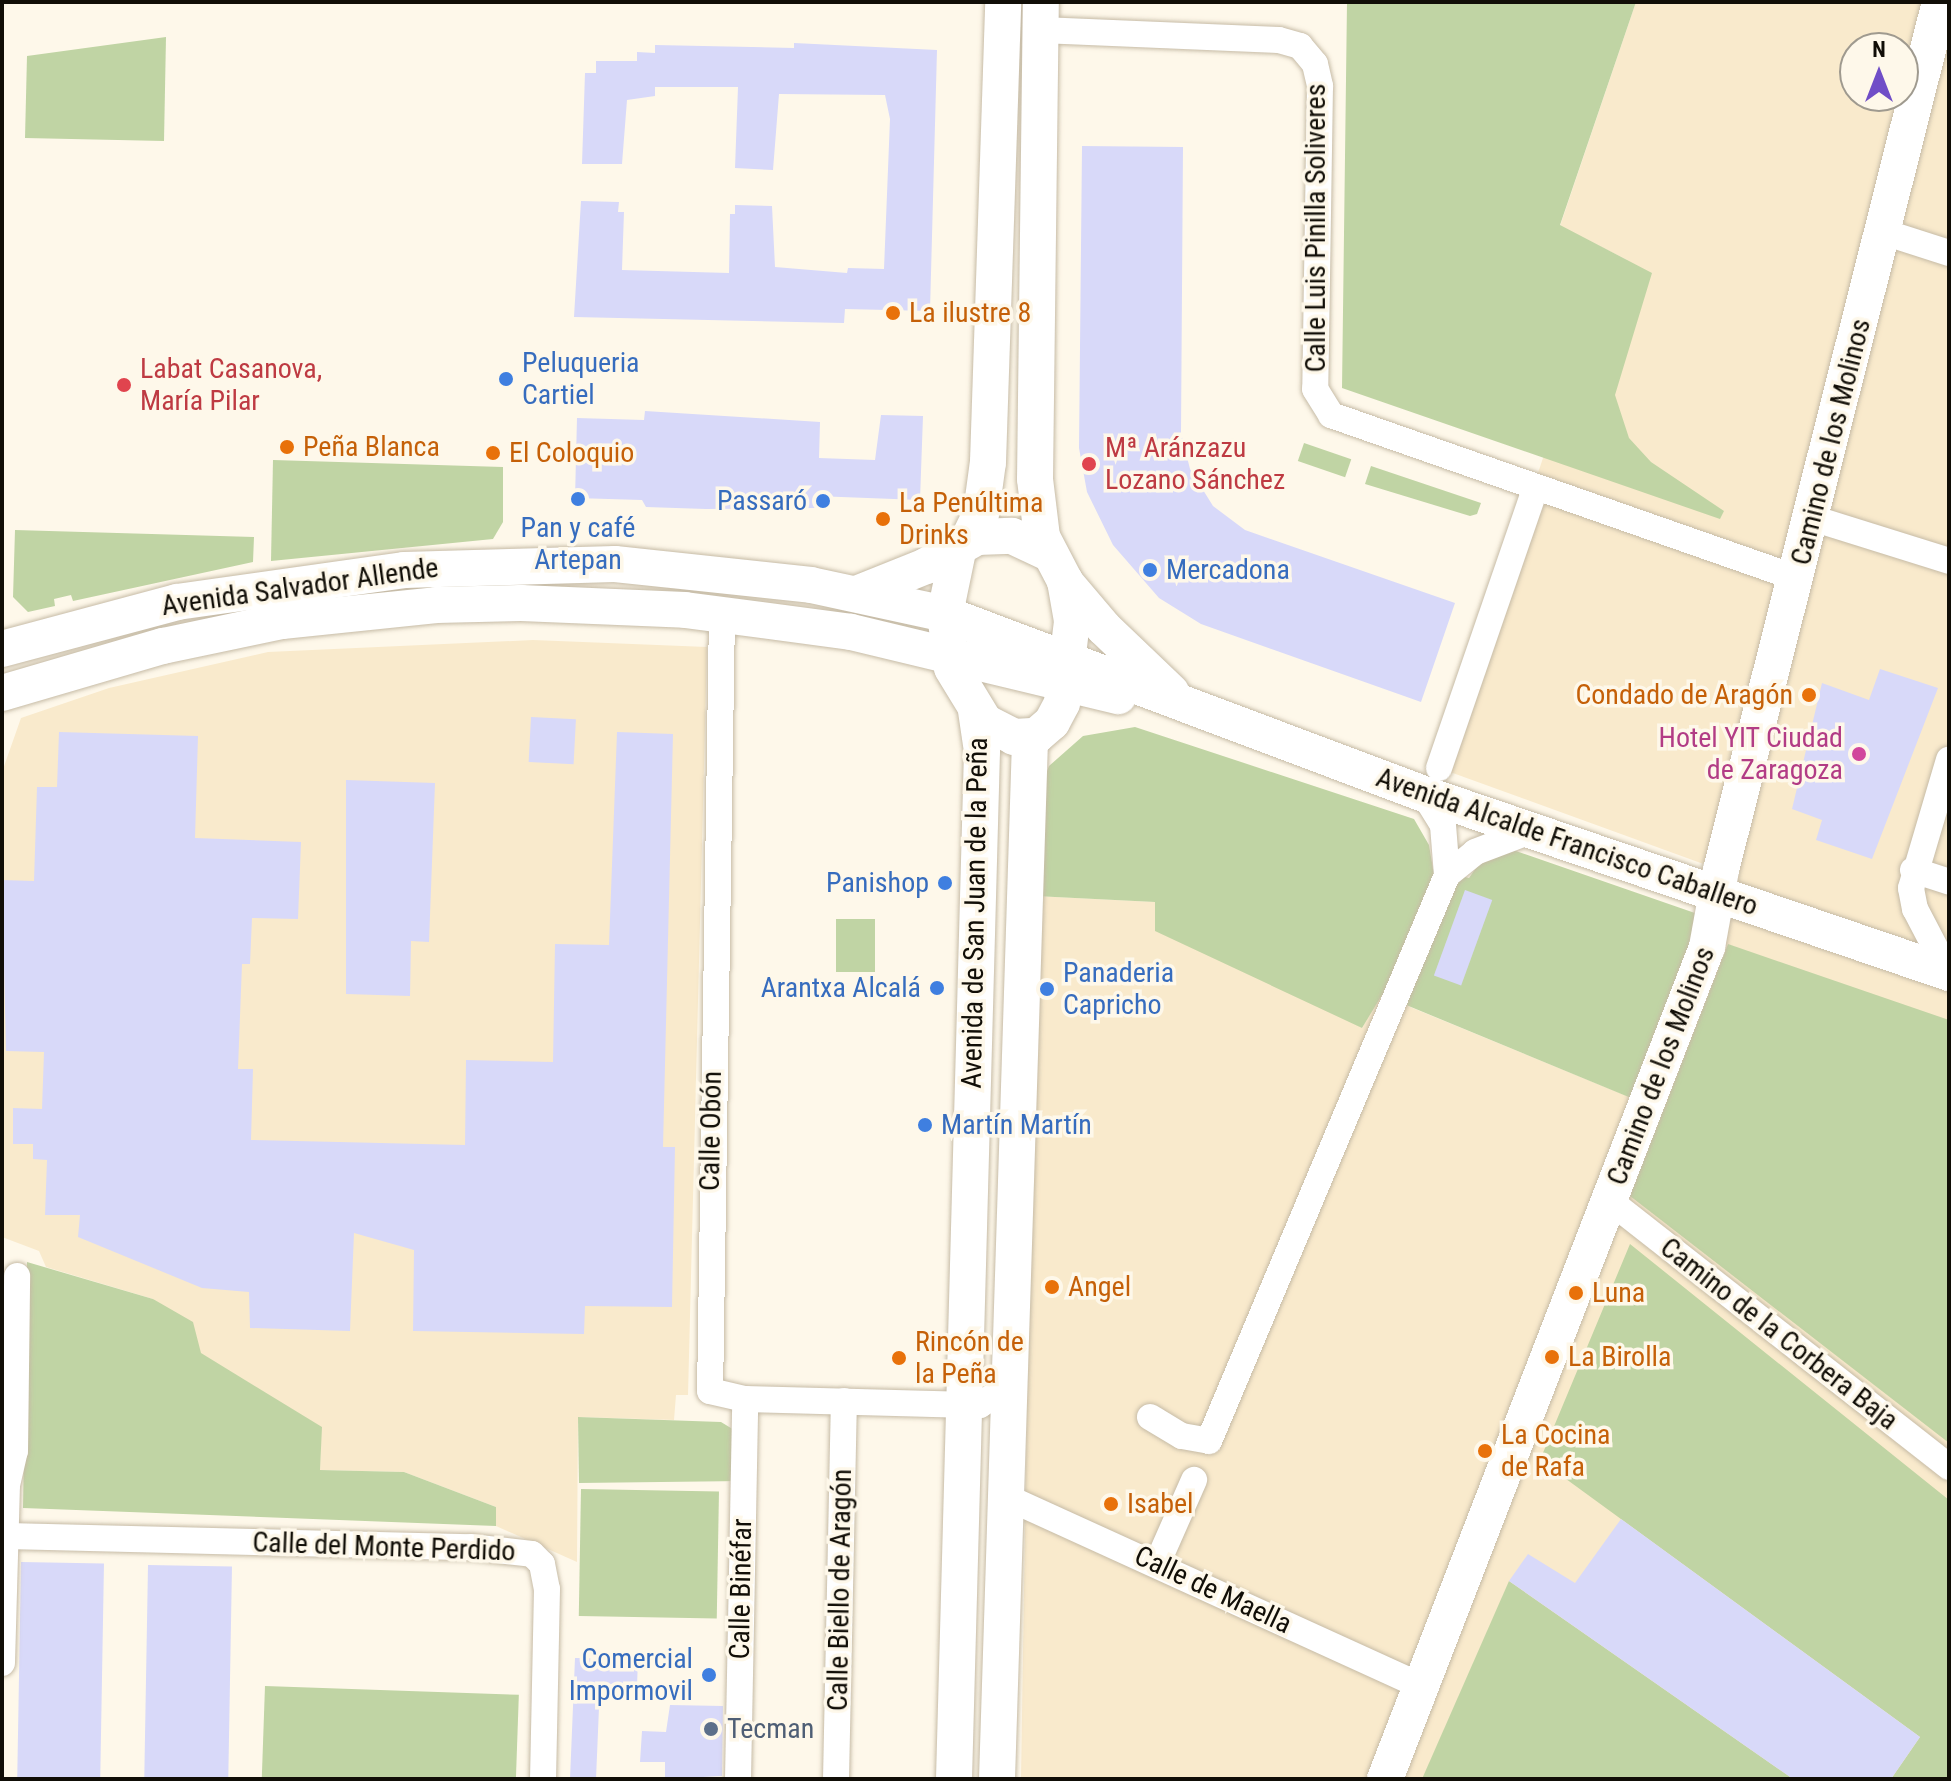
<!DOCTYPE html>
<meta charset="utf-8">
<style>
body{margin:0}
#map{position:relative;width:1951px;height:1781px;overflow:hidden;background:#fef8ea;font-family:"Roboto Condensed",sans-serif}
div>[style]{position:absolute}
[style*='--x']{left:calc(var(--x)*1px);top:calc(var(--y)*1px);width:calc(var(--w)*1px);rotate:calc(var(--a)*1deg)}
.built>*{inset:0;background:#f9eacc}
.green>*{inset:0;background:#c0d4a4;transform-origin:0 0}
.building>*{inset:0;background:#d8d9f9;transform-origin:0 0}
.roads{filter:drop-shadow(0 0 2px #c6bba6) drop-shadow(0 0 2px #c6bba6)}
.street>*{height:26px;margin:-13px;padding:0 13px;transform-origin:13px;border-radius:13px;background:#fff}
.secondary>*{height:36px;margin:-18px;padding:0 18px;transform-origin:18px;border-radius:18px;background:#fff}
.dots>*{width:22px;height:22px;translate:-50% -50%;box-sizing:border-box;border:4px solid #fef8ea;border-radius:50%}
span{translate:-50% -50%;white-space:nowrap;text-align:center;line-height:1.15;-webkit-text-stroke:7px #fef8ea;paint-order:stroke}
.street-label{font-size:28px;color:#110e07}
.food-label{font-size:28px;color:#c56008}
.left{translate:0 -50%;text-align:left}
.right{translate:-100% -50%;text-align:right}
.shop-label{font-size:28px;color:#366cbe}
.health-label{font-size:28px;color:#be3a42}
.hotel-label{font-size:28px;color:#b23c85}
.service-label{font-size:28px;color:#4e5e75}
.frame{position:absolute;inset:0;border:4px solid #110e07;pointer-events:none}
.north{position:absolute;left:1839px;top:32px;width:80px;height:80px;box-sizing:border-box;background:#fef8ea;border:2px solid #9f9a8f;border-radius:50%;rotate:0deg;font-size:22px;font-weight:700;line-height:32px;text-align:center;color:#110e07}
.north::after{content:'';display:block;margin:auto;width:28px;height:36px;background:#704ec7;clip-path:polygon(50% 0,100% 100%,50% 72%,0 100%)}
</style>
<div id="map">
<div class="built">
<i style="clip-path:polygon(evenodd,1636px 2px,1949px 2px,1949px 1779px,1021px 1779px,1035px 896px,1155px 902px,1362px 1028px,1381px 995px,1649px 1105px,1720px 870px,1439px 768px,1543px 458px,1627px 260px,1560px 226px,1636px 2px,1855px 48px,1903px 48px,1903px 96px,1855px 96px,1855px 48px)"></i>
<i style="clip-path:polygon(533px 640px,707px 647px,688px 1395px,676px 1395px,674px 1420px,578px 1417px,577px 1562px,496px 1526px,496px 1507px,404px 1472px,320px 1470px,321px 1427px,200px 1353px,153px 1299px,46px 1267px,39px 1251px,2px 1237px,2px 772px,21px 718px,109px 688px,268px 652px)"></i>
</div>
<div class="green">
<i style="clip-path:polygon(1347px 2px,1636px 2px,1560px 225px,1652px 273px,1615px 395px,1629px 438px,1651px 462px,1724px 511px,1720px 519px,1342px 388px)"></i>
<i style="clip-path:polygon(166px 37px,164px 141px,25px 138px,27px 56px)"></i>
<i style="left:1304px;top:443px;width:50px;height:19px;rotate:19deg"></i>
<i style="clip-path:polygon(273px 460px,503px 467px,503px 522px,493px 539px,271px 561px)"></i>
<i style="clip-path:polygon(1371px 466px,1481px 503px,1477px 514px,1470px 516px,1365px 484px)"></i>
<i style="clip-path:polygon(15px 530px,254px 537px,253px 562px,73px 601px,71px 595px,54px 599px,55px 606px,28px 612px,13px 597px)"></i>
<i style="clip-path:polygon(1135px 727px,1414px 819px,1429px 845px,1433px 869px,1469px 878px,1493px 843px,1715px 920px,1648px 1105px,1382px 995px,1362px 1028px,1155px 931px,1155px 902px,1035px 896px,1043px 781px,1049px 766px,1083px 736px)"></i>
<i style="left:836px;top:919px;width:39px;height:53px"></i>
<i style="clip-path:polygon(1728px 944px,1949px 1020px,1949px 1443px,1630px 1196px)"></i>
<i style="clip-path:polygon(1630px 1244px,1949px 1500px,1949px 1779px,1891px 1779px,1920px 1737px,1540px 1460px)"></i>
<i style="clip-path:polygon(27px 1262px,153px 1299px,193px 1322px,201px 1353px,322px 1427px,320px 1470px,404px 1472px,496px 1507px,496px 1526px,23px 1508px)"></i>
<i style="clip-path:polygon(578px 1417px,721px 1422px,744px 1436px,743px 1481px,579px 1483px)"></i>
<i style="left:581px;top:1489px;width:138px;height:127px;rotate:1deg"></i>
<i style="clip-path:polygon(1509px 1581px,1793px 1779px,1422px 1779px)"></i>
<i style="left:265px;top:1686px;width:254px;height:93px;rotate:2deg"></i>
</div>
<div class="building">
<i style="clip-path:polygon(794px 43px,937px 50px,930px 311px,845px 309px,844px 323px,574px 317px,581px 201px,619px 202px,618px 212px,624px 212px,622px 270px,729px 273px,730px 214px,735px 214px,735px 205px,772px 206px,775px 267px,847px 273px,848px 268px,884px 269px,890px 119px,885px 95px,779px 94px,773px 170px,735px 168px,738px 87px,655px 87px,655px 96px,627px 100px,622px 164px,582px 164px,585px 73px,596px 73px,596px 61px,637px 61px,637px 52px,655px 53px,655px 45px,794px 48px)"></i>
<i style="clip-path:polygon(1082px 146px,1183px 147px,1181px 433px,1190px 469px,1213px 506px,1245px 530px,1455px 603px,1421px 702px,1201px 624px,1159px 598px,1113px 545px,1087px 492px,1079px 448px)"></i>
<i style="clip-path:polygon(645px 411px,820px 422px,819px 458px,875px 460px,881px 415px,923px 416px,920px 500px,815px 496px,815px 508px,706px 509px,646px 507px,642px 500px,575px 498px,577px 418px,644px 420px)"></i>
<i style="clip-path:polygon(1880px 669px,1938px 688px,1872px 859px,1816px 840px,1822px 820px,1792px 809px,1822px 683px,1869px 700px)"></i>
<i style="left:531px;top:717px;width:45px;height:45px;rotate:3deg"></i>
<i style="clip-path:polygon(59px 732px,198px 736px,195px 838px,301px 842px,298px 919px,252px 918px,250px 964px,242px 964px,238px 1069px,253px 1069px,251px 1140px,465px 1145px,466px 1060px,553px 1062px,555px 944px,609px 945px,617px 732px,673px 734px,663px 1147px,675px 1147px,672px 1307px,585px 1306px,584px 1334px,413px 1331px,414px 1250px,354px 1233px,350px 1331px,250px 1328px,249px 1292px,202px 1288px,78px 1237px,80px 1215px,45px 1215px,47px 1160px,33px 1159px,33px 1144px,13px 1144px,13px 1108px,42px 1109px,44px 1052px,6px 1051px,2px 880px,34px 881px,37px 787px,57px 787px)"></i>
<i style="clip-path:polygon(346px 780px,435px 783px,429px 942px,411px 941px,410px 996px,346px 994px)"></i>
<i style="left:1465px;top:890px;width:29px;height:91px;rotate:20deg"></i>
<i style="clip-path:polygon(1621px 1519px,1920px 1737px,1891px 1779px,1793px 1779px,1509px 1581px,1528px 1554px,1575px 1583px)"></i>
<i style="left:21px;top:1562px;width:83px;height:217px;rotate:1deg"></i>
<i style="left:148px;top:1565px;width:84px;height:214px;rotate:1deg"></i>
<i style="clip-path:polygon(575px 1658px,638px 1659px,637px 1686px,600px 1684px,596px 1779px,570px 1779px)"></i>
<i style="clip-path:polygon(670px 1705px,723px 1706px,722px 1776px,665px 1779px,665px 1762px,640px 1762px,642px 1731px,666px 1732px)"></i>
</div>
<div class="roads">
<div class="street">
<i style="--x:1041;--y:30;--w:238;--a:2.4"></i>
<i style="--x:1279;--y:40;--w:22;--a:16"></i>
<i style="--x:1300;--y:46;--w:23;--a:50"></i>
<i style="--x:1315;--y:64;--w:23;--a:77"></i>
<i style="--x:1320;--y:86;--w:303;--a:90.9"></i>
<i style="--x:1315;--y:389;--w:31;--a:58"></i>
<i style="--x:1331;--y:415;--w:494;--a:19.3"></i>
<i style="--x:1884;--y:232;--w:68;--a:17.9"></i>
<i style="--x:1812;--y:518;--w:144;--a:17.4"></i>
<i style="--x:722;--y:614;--w:777;--a:90.88"></i>
<i style="--x:710;--y:1391;--w:36;--a:13"></i>
<i style="--x:745;--y:1399;--w:235;--a:1.5"></i>
<i style="--x:980;--y:1405;--w:32;--a:-34"></i>
<i style="--x:1439;--y:768;--w:297;--a:-71"></i>
<i style="--x:1913;--y:870;--w:38;--a:18"></i>
<i style="--x:1447;--y:875;--w:36;--a:-39"></i>
<i style="--x:1475;--y:852;--w:62;--a:-20.8"></i>
<i style="--x:1948;--y:972;--w:71;--a:-117.6"></i>
<i style="--x:1915;--y:909;--w:21;--a:-101"></i>
<i style="--x:1911;--y:888;--w:134;--a:-73.5"></i>
<i style="--x:1610;--y:1201;--w:431;--a:38.1"></i>
<i style="--x:1150;--y:1417;--w:37;--a:31"></i>
<i style="--x:1182;--y:1436;--w:27;--a:10"></i>
<i style="--x:1209;--y:1441;--w:614;--a:-67.19"></i>
<i style="--x:1447;--y:875;--w:50;--a:-94.6"></i>
<i style="--x:1443;--y:825;--w:36;--a:-122"></i>
<i style="--x:1004;--y:1496;--w:458;--a:24.5"></i>
<i style="--x:7;--y:1536;--w:463;--a:1.4"></i>
<i style="--x:470;--y:1547;--w:62;--a:6.4"></i>
<i style="--x:532;--y:1554;--w:14;--a:45"></i>
<i style="--x:542;--y:1564;--w:25;--a:79"></i>
<i style="--x:547;--y:1589;--w:190;--a:91.2"></i>
<i style="--x:1157;--y:1564;--w:92;--a:-66.2"></i>
<i style="--x:2;--y:1663;--w:178;--a:-88.4"></i>
<i style="--x:7;--y:1485;--w:35;--a:-77"></i>
<i style="--x:15;--y:1451;--w:175;--a:-89.3"></i>
<i style="--x:738;--y:1779;--w:380;--a:-88.9"></i>
<i style="--x:836;--y:1779;--w:378;--a:-88.8"></i>
</div>
<div class="secondary">
<i style="--x:968;--y:540;--w:30;--a:-64"></i>
<i style="--x:981;--y:513;--w:51;--a:-82.2"></i>
<i style="--x:988;--y:462;--w:460;--a:-88.1"></i>
<i style="--x:958;--y:551;--w:64;--a:101.7"></i>
<i style="--x:945;--y:614;--w:54;--a:82.6"></i>
<i style="--x:952;--y:668;--w:63;--a:58.6"></i>
<i style="--x:985;--y:722;--w:33;--a:27"></i>
<i style="--x:1014;--y:737;--w:22;--a:-3"></i>
<i style="--x:1036;--y:736;--w:21;--a:-41"></i>
<i style="--x:1052;--y:722;--w:21;--a:-62"></i>
<i style="--x:1062;--y:703;--w:83;--a:-83"></i>
<i style="--x:1072;--y:621;--w:41;--a:-99.9"></i>
<i style="--x:1065;--y:581;--w:50;--a:-117.6"></i>
<i style="--x:1042;--y:537;--w:58;--a:-96.9"></i>
<i style="--x:1035;--y:479;--w:477;--a:-89.3"></i>
<i style="--x:1065;--y:582;--w:60;--a:49.7"></i>
<i style="--x:1104;--y:628;--w:93;--a:43.7"></i>
<i style="--x:859;--y:593;--w:72;--a:-21.9"></i>
<i style="--x:926;--y:566;--w:59;--a:-29.6"></i>
<i style="--x:977;--y:537;--w:35;--a:-2"></i>
<i style="--x:1012;--y:536;--w:40;--a:25"></i>
<i style="--x:2;--y:649;--w:181;--a:-15"></i>
<i style="--x:177;--y:602;--w:229;--a:-8"></i>
<i style="--x:404;--y:570;--w:211;--a:-1.6"></i>
<i style="--x:615;--y:564;--w:197;--a:6.1"></i>
<i style="--x:811;--y:585;--w:137;--a:12.2"></i>
<i style="--x:945;--y:614;--w:512;--a:20.6"></i>
<i style="--x:1424;--y:794;--w:555;--a:18.83"></i>
<i style="--x:2;--y:693;--w:168;--a:-16.3"></i>
<i style="--x:163;--y:646;--w:122;--a:-11.9"></i>
<i style="--x:282;--y:621;--w:155;--a:-5.9"></i>
<i style="--x:436;--y:605;--w:85;--a:-1.3"></i>
<i style="--x:521;--y:603;--w:164;--a:2.4"></i>
<i style="--x:685;--y:610;--w:167;--a:7.5"></i>
<i style="--x:851;--y:632;--w:275;--a:13.5"></i>
<i style="--x:954;--y:1779;--w:1028;--a:-88.44"></i>
<i style="--x:982;--y:751;--w:40;--a:-98.5"></i>
<i style="--x:997;--y:1779;--w:1042;--a:-88.18"></i>
<i style="--x:1385;--y:1779;--w:892;--a:-68.84"></i>
<i style="--x:1707;--y:947;--w:78;--a:-79.7"></i>
<i style="--x:1721;--y:870;--w:895;--a:-75.84"></i>
</div>
</div>
<div class="dots">
<i style="left:893px;top:313px;background:#e8710a"></i>
<i style="left:506px;top:379px;background:#3f7fe0"></i>
<i style="left:124px;top:385px;background:#e0444e"></i>
<i style="left:287px;top:447px;background:#e8710a"></i>
<i style="left:493px;top:453px;background:#e8710a"></i>
<i style="left:1089px;top:464px;background:#e0444e"></i>
<i style="left:578px;top:499px;background:#3f7fe0"></i>
<i style="left:823px;top:501px;background:#3f7fe0"></i>
<i style="left:883px;top:519px;background:#e8710a"></i>
<i style="left:1150px;top:570px;background:#3f7fe0"></i>
<i style="left:1809px;top:695px;background:#e8710a"></i>
<i style="left:1859px;top:754px;background:#d1479c"></i>
<i style="left:945px;top:883px;background:#3f7fe0"></i>
<i style="left:937px;top:988px;background:#3f7fe0"></i>
<i style="left:1047px;top:989px;background:#3f7fe0"></i>
<i style="left:925px;top:1125px;background:#3f7fe0"></i>
<i style="left:1052px;top:1287px;background:#e8710a"></i>
<i style="left:1576px;top:1293px;background:#e8710a"></i>
<i style="left:1552px;top:1357px;background:#e8710a"></i>
<i style="left:899px;top:1358px;background:#e8710a"></i>
<i style="left:1485px;top:1451px;background:#e8710a"></i>
<i style="left:1111px;top:1504px;background:#e8710a"></i>
<i style="left:709px;top:1675px;background:#3f7fe0"></i>
<i style="left:711px;top:1729px;background:#5c6f8a"></i>
</div>
<div class="street-label">
<span style="left:1316px;top:228px;rotate:-90deg">Calle Luis Pinilla Soliveres</span>
<span style="left:1831px;top:442px;rotate:-76deg">Camino de los Molinos</span>
<span style="left:300px;top:587px;rotate:-8deg">Avenida Salvador Allende</span>
<span style="left:1567px;top:842px;rotate:19deg">Avenida Alcalde Francisco Caballero</span>
<span style="left:975px;top:913px;rotate:-89deg">Avenida de San Juan de la Peña</span>
<span style="left:1661px;top:1066px;rotate:-69deg">Camino de los Molinos</span>
<span style="left:711px;top:1131px;rotate:-89deg">Calle Obón</span>
<span style="left:1779px;top:1334px;rotate:38deg">Camino de la Corbera Baja</span>
<span style="left:384px;top:1547px;rotate:2deg">Calle del Monte Perdido</span>
<span style="left:741px;top:1589px;rotate:-89deg">Calle Binéfar</span>
<span style="left:840px;top:1590px;rotate:-89deg">Calle Biello de Aragón</span>
<span style="left:1213px;top:1590px;rotate:25deg">Calle de Maella</span>
</div>
<div class="food-label">
<span class="left" style="left:909px;top:313px">La ilustre 8</span>
<span class="left" style="left:303px;top:447px">Peña Blanca</span>
<span class="left" style="left:509px;top:453px">El Coloquio</span>
<span class="left" style="left:899px;top:519px">La Penúltima<br>Drinks</span>
<span class="right" style="left:1793px;top:695px">Condado de Aragón</span>
<span class="left" style="left:1068px;top:1287px">Angel</span>
<span class="left" style="left:1592px;top:1293px">Luna</span>
<span class="left" style="left:915px;top:1358px">Rincón de<br>la Peña</span>
<span class="left" style="left:1568px;top:1357px">La Birolla</span>
<span class="left" style="left:1501px;top:1451px">La Cocina<br>de Rafa</span>
<span class="left" style="left:1127px;top:1504px">Isabel</span>
</div>
<div class="shop-label">
<span class="left" style="left:522px;top:379px">Peluqueria<br>Cartiel</span>
<span class="right" style="left:807px;top:501px">Passaró</span>
<span style="left:578px;top:544px">Pan y café<br>Artepan</span>
<span class="left" style="left:1166px;top:570px">Mercadona</span>
<span class="right" style="left:929px;top:883px">Panishop</span>
<span class="left" style="left:1063px;top:989px">Panaderia<br>Capricho</span>
<span class="right" style="left:921px;top:988px">Arantxa Alcalá</span>
<span class="left" style="left:941px;top:1125px">Martín Martín</span>
<span class="right" style="left:693px;top:1675px">Comercial<br>Impormovil</span>
</div>
<div class="health-label">
<span class="left" style="left:140px;top:385px">Labat Casanova,<br>María Pilar</span>
<span class="left" style="left:1105px;top:464px">Mª Aránzazu<br>Lozano Sánchez</span>
</div>
<div class="hotel-label">
<span class="right" style="left:1843px;top:754px">Hotel YIT Ciudad<br>de Zaragoza</span>
</div>
<div class="service-label">
<span class="left" style="left:727px;top:1729px">Tecman</span>
</div>
<div class="frame"></div>
<div class="north">N</div>
</div>
